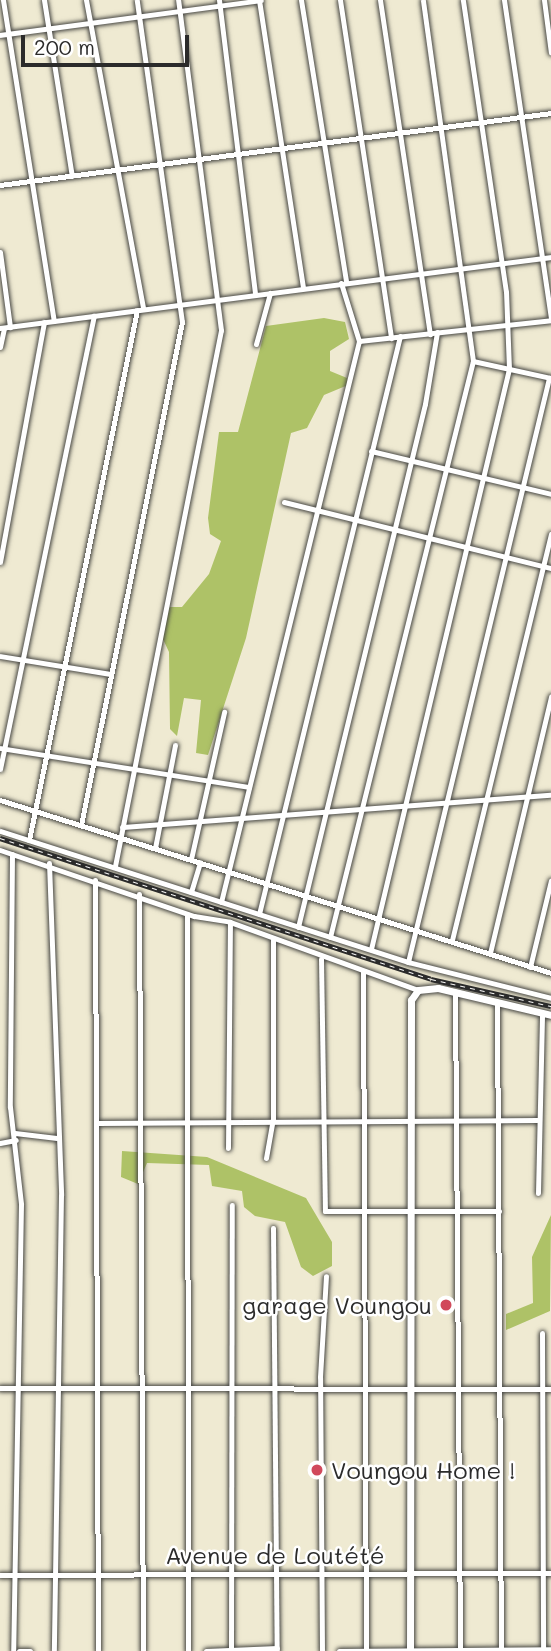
<!DOCTYPE html>
<meta charset="utf-8">
<style>
body{margin:0}
#map{position:relative;width:551px;height:1651px;overflow:hidden;background:#efead2;font-family:Mali,sans-serif}
div>[style]{position:absolute}
[style*='--x']{left:calc(var(--x)*1px);top:calc(var(--y)*1px);width:calc(var(--w)*1px);rotate:calc(var(--a)*1deg)}
.green>*{inset:0;background:#aec267}
.roads{filter:drop-shadow(0 0 2px #484844) drop-shadow(0 0 2px #484844)}
.minor>*{height:5px;margin:-2.5px;padding:0 2.5px;transform-origin:2.5px;border-radius:2.5px;background:#fff}
.tertiary>*{height:7px;margin:-3.5px;padding:0 3.5px;transform-origin:3.5px;border-radius:3.5px;background:#fff}
.rail>*{height:4.5px;margin-top:-2.25px;transform-origin:0;background:repeating-linear-gradient(90deg,#fff 0 5px,#2b2b2b 0 10px);box-sizing:border-box;border-block:2px solid #2b2b2b}
.dots>*{width:19px;height:19px;translate:-50% -50%;box-sizing:border-box;border:4px solid #fff;border-radius:50%}
span{translate:-50% -50%;white-space:nowrap;text-align:center;line-height:1.15;-webkit-text-stroke:5px #fff;paint-order:stroke}
.poi-label{font-size:24px;color:#2b2b2b}
.right{translate:-100% -50%;text-align:right}
.left{translate:0 -50%;text-align:left}
.street-label{font-size:24px;color:#2b2b2b}
.scale{position:absolute;left:21px;top:35px;width:168px;height:32px;box-sizing:border-box;border:4px solid #2b2b2b;border-top:0;padding-left:9px;font-size:21px;line-height:24px;white-space:nowrap;color:#2b2b2b;-webkit-text-stroke:5px #fff;paint-order:stroke}
</style>
<div id="map">
<div class="green">
<i style="clip-path:polygon(324px 318px,345px 322px,349px 339px,330px 351px,330px 371px,347px 378px,348px 385px,324px 395px,307px 428px,291px 433px,246px 638px,208px 755px,196px 753px,201px 700px,184px 698px,177px 736px,170px 729px,169px 652px,162px 637px,168px 607px,182px 607px,209px 574px,221px 541px,210px 534px,208px 518px,219px 432px,238px 432px,266px 326px)"></i>
<i style="clip-path:polygon(122px 1151px,207px 1157px,306px 1198px,332px 1242px,332px 1266px,313px 1276px,301px 1267px,285px 1222px,255px 1216px,244px 1207px,242px 1191px,212px 1186px,209px 1165px,147px 1163px,138px 1184px,121px 1177px)"></i>
<i style="clip-path:polygon(551px 1215px,550px 1311px,506px 1330px,506px 1314px,533px 1303px,532px 1257px)"></i>
</div>
<div class="roads">
<div class="minor">
<i style="--x:3;--y:0;--w:325;--a:81"></i>
<i style="--x:44;--y:0;--w:178;--a:81"></i>
<i style="--x:86;--y:0;--w:314;--a:79.5"></i>
<i style="--x:219;--y:0;--w:296;--a:83"></i>
<i style="--x:259;--y:0;--w:291;--a:81.3"></i>
<i style="--x:301;--y:0;--w:286;--a:80.9"></i>
<i style="--x:340;--y:0;--w:342;--a:81.4"></i>
<i style="--x:380;--y:0;--w:338;--a:81.5"></i>
<i style="--x:504;--y:0;--w:321;--a:81.6"></i>
<i style="--x:544;--y:0;--w:53;--a:82.5"></i>
<i style="--x:0;--y:35;--w:263;--a:-7.6"></i>
<i style="--x:0;--y:185;--w:556;--a:-7.44"></i>
<i style="--x:0;--y:252;--w:76;--a:82.4"></i>
<i style="--x:341;--y:283;--w:61;--a:72.8"></i>
<i style="--x:359;--y:341;--w:193;--a:-6.2"></i>
<i style="--x:0;--y:328;--w:556;--a:-7.34"></i>
<i style="--x:256;--y:344;--w:53;--a:-74.6"></i>
<i style="--x:0;--y:347;--w:19;--a:-78"></i>
<i style="--x:473;--y:361;--w:80;--a:12.3"></i>
<i style="--x:371;--y:451;--w:185;--a:13.4"></i>
<i style="--x:284;--y:502;--w:275;--a:13.9"></i>
<i style="--x:0;--y:562;--w:244;--a:-79.6"></i>
<i style="--x:0;--y:656;--w:111;--a:9.3"></i>
<i style="--x:0;--y:748;--w:252;--a:8.9"></i>
<i style="--x:0;--y:769;--w:463;--a:-78.3"></i>
<i style="--x:0;--y:800;--w:578;--a:17.43"></i>
<i style="--x:81;--y:825;--w:513;--a:-78.65"></i>
<i style="--x:182;--y:322;--w:325;--a:-98"></i>
<i style="--x:122;--y:827;--w:430;--a:-4.3"></i>
<i style="--x:0;--y:831;--w:429;--a:17.8"></i>
<i style="--x:408;--y:962;--w:147;--a:14.1"></i>
<i style="--x:29;--y:840;--w:541;--a:-78.48"></i>
<i style="--x:155;--y:848;--w:105;--a:-79"></i>
<i style="--x:0;--y:850;--w:205;--a:18.8"></i>
<i style="--x:194;--y:916;--w:36;--a:9"></i>
<i style="--x:230;--y:922;--w:200;--a:19.9"></i>
<i style="--x:12;--y:854;--w:253;--a:90.5"></i>
<i style="--x:10;--y:1107;--w:98;--a:83.5"></i>
<i style="--x:21;--y:1204;--w:447;--a:91"></i>
<i style="--x:191;--y:859;--w:151;--a:-77.3"></i>
<i style="--x:49;--y:863;--w:332;--a:87.9"></i>
<i style="--x:61;--y:1195;--w:456;--a:90.9"></i>
<i style="--x:115;--y:866;--w:546;--a:-78.81"></i>
<i style="--x:221;--y:330;--w:333;--a:-97.4"></i>
<i style="--x:95;--y:880;--w:771;--a:89.78"></i>
<i style="--x:191;--y:892;--w:31;--a:-73"></i>
<i style="--x:139;--y:894;--w:757;--a:89.7"></i>
<i style="--x:221;--y:902;--w:578;--a:-76.18"></i>
<i style="--x:187;--y:914;--w:737;--a:89.92"></i>
<i style="--x:259;--y:914;--w:595;--a:-76.29"></i>
<i style="--x:298;--y:927;--w:538;--a:-76.35"></i>
<i style="--x:425;--y:404;--w:73;--a:-80.5"></i>
<i style="--x:330;--y:937;--w:593;--a:-76.06"></i>
<i style="--x:473;--y:361;--w:364;--a:-97.9"></i>
<i style="--x:452;--y:940;--w:418;--a:-76.3"></i>
<i style="--x:371;--y:949;--w:596;--a:-76.62"></i>
<i style="--x:509;--y:369;--w:77;--a:-92.2"></i>
<i style="--x:506;--y:292;--w:295;--a:-98.4"></i>
<i style="--x:490;--y:953;--w:264;--a:-76.6"></i>
<i style="--x:321;--y:959;--w:252;--a:89.1"></i>
<i style="--x:325;--y:1211;--w:174;--a:0"></i>
<i style="--x:408;--y:962;--w:601;--a:-76.43"></i>
<i style="--x:530;--y:967;--w:89;--a:-76.4"></i>
<i style="--x:363;--y:972;--w:679;--a:89.75"></i>
<i style="--x:455;--y:993;--w:658;--a:89.56"></i>
<i style="--x:497;--y:1005;--w:646;--a:89.65"></i>
<i style="--x:98;--y:1123;--w:439;--a:-0.4"></i>
<i style="--x:15;--y:1133;--w:42;--a:6.8"></i>
<i style="--x:0;--y:1143;--w:16;--a:-11"></i>
<i style="--x:228;--y:1148;--w:226;--a:-89.5"></i>
<i style="--x:266;--y:1158;--w:39;--a:-80"></i>
<i style="--x:273;--y:1120;--w:180;--a:-90"></i>
<i style="--x:538;--y:1193;--w:180;--a:-88.7"></i>
<i style="--x:273;--y:1228;--w:423;--a:89.5"></i>
<i style="--x:542;--y:1333;--w:318;--a:89.8"></i>
<i style="--x:0;--y:1388;--w:551;--a:0.1"></i>
<i style="--x:0;--y:1575;--w:551;--a:-0.21"></i>
<i style="--x:19;--y:1651;--w:11;--a:0"></i>
<i style="--x:206;--y:1651;--w:71;--a:-2.4"></i>
<i style="--x:231;--y:1651;--w:446;--a:-89.9"></i>
<i style="--x:322;--y:1651;--w:274;--a:-90.4"></i>
<i style="--x:320;--y:1377;--w:101;--a:-86.6"></i>
<i style="--x:339;--y:1651;--w:212;--a:-0.5"></i>
</div>
<div class="tertiary">
<i style="--x:410;--y:1651;--w:651;--a:-89.91"></i>
<i style="--x:411;--y:1000;--w:12;--a:-55"></i>
<i style="--x:418;--y:990;--w:20;--a:-6"></i>
<i style="--x:438;--y:988;--w:116;--a:13.4"></i>
</div>
</div>
<div class="rail">
<i style="--x:0;--y:838;--w:453;--a:18.1"></i>
<i style="--x:431;--y:979;--w:123;--a:12.7"></i>
</div>
<div class="dots">
<i style="left:446px;top:1305px;background:#d1495b"></i>
<i style="left:317px;top:1470px;background:#d1495b"></i>
</div>
<div class="poi-label">
<span class="right" style="left:432px;top:1305px">garage Voungou</span>
<span class="left" style="left:331px;top:1470px">Voungou Home !</span>
</div>
<div class="street-label">
<span style="left:275px;top:1555px">Avenue de Loutété</span>
</div>
<div class="scale">200 m</div>
</div>
